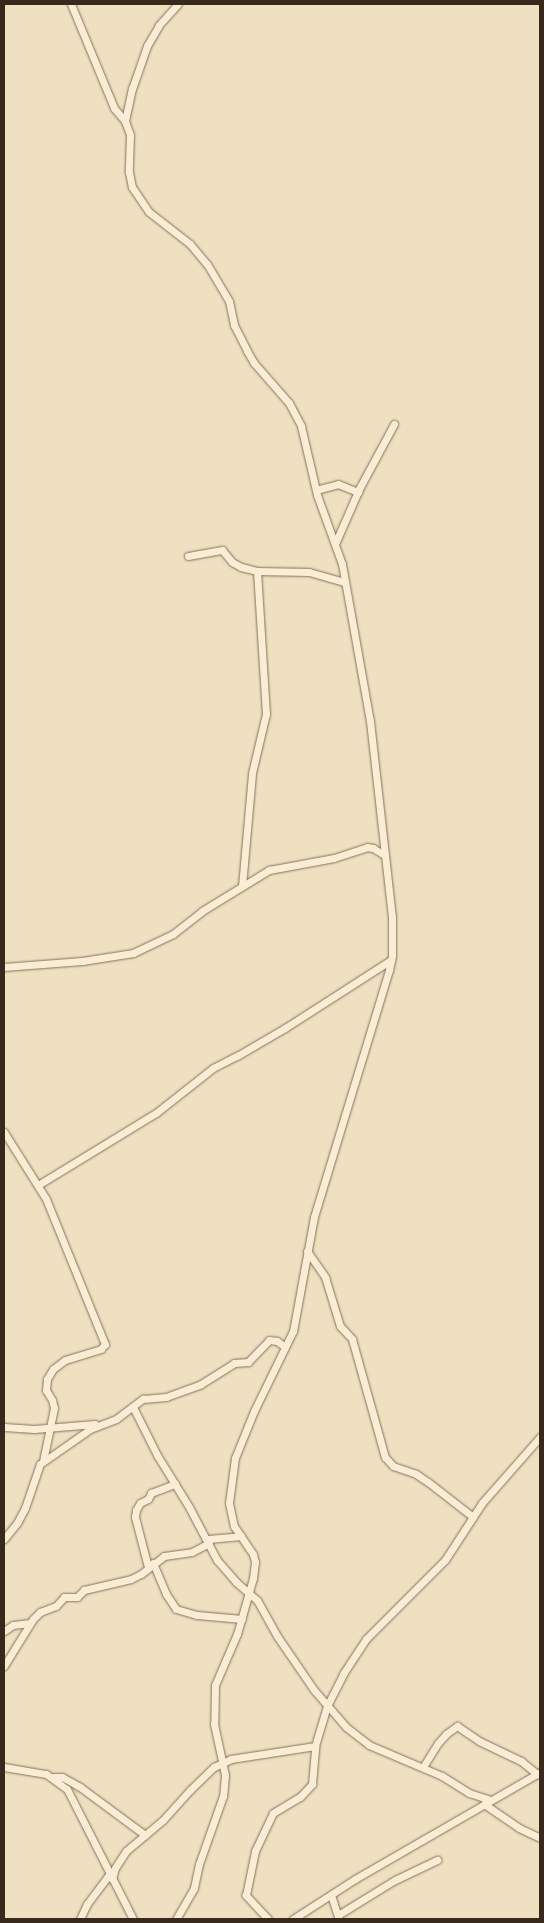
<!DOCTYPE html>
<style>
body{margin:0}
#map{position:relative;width:544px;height:1923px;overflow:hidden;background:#eee0c1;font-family:"Source Serif 4",serif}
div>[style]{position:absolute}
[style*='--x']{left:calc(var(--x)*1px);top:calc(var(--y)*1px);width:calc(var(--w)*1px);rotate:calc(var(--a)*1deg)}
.roads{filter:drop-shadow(0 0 1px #887059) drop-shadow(0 0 1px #887059)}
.street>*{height:7px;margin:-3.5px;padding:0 3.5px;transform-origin:3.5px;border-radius:3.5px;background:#f9edd5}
span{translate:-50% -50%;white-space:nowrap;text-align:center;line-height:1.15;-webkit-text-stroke:4px #f6ead1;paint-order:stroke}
.frame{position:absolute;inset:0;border:5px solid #38291d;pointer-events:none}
</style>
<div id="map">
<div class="roads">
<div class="street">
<i style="--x:71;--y:4;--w:113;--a:67.5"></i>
<i style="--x:114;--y:108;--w:17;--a:50"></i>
<i style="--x:125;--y:121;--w:15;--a:70"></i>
<i style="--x:130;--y:135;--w:37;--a:92"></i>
<i style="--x:129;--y:172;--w:15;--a:79"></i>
<i style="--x:132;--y:187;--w:30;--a:56"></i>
<i style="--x:149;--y:212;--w:52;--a:38"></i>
<i style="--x:190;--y:244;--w:26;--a:50"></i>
<i style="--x:207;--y:264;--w:43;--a:59.3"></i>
<i style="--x:229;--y:301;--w:25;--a:78"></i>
<i style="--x:234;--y:325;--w:29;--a:63"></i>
<i style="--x:247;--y:351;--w:14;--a:60"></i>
<i style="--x:254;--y:363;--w:53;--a:48.8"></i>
<i style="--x:289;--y:403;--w:26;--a:62"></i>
<i style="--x:301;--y:426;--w:71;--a:76.9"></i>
<i style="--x:317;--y:495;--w:73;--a:70.1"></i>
<i style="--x:342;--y:564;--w:159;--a:79.9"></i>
<i style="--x:370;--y:721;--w:197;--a:83.6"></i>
<i style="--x:392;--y:917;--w:39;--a:90"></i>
<i style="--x:392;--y:956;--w:14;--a:102"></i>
<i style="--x:389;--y:970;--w:258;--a:106.9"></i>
<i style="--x:314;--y:1217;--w:116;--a:100.4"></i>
<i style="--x:293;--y:1331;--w:89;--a:116"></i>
<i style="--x:254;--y:1411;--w:51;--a:112"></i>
<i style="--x:235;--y:1458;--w:45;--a:97.6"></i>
<i style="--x:229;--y:1503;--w:24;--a:78"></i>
<i style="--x:234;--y:1526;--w:34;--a:56"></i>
<i style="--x:253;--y:1554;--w:8;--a:76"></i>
<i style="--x:255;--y:1562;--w:16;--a:97"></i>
<i style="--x:253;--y:1578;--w:58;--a:105.9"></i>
<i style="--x:237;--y:1634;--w:56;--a:113.3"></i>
<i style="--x:215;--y:1685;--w:39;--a:91"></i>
<i style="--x:214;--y:1724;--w:52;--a:77.8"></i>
<i style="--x:225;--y:1775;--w:21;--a:95"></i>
<i style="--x:223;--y:1796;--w:72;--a:109.4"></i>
<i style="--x:199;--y:1864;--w:25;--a:102"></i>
<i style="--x:194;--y:1888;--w:36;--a:120"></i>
<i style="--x:125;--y:121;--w:33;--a:-78"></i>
<i style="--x:132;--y:89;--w:46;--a:-70.8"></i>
<i style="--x:147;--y:46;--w:24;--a:-60"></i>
<i style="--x:159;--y:25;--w:28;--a:-48"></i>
<i style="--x:316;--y:490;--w:23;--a:-15"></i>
<i style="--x:338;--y:484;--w:22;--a:22"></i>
<i style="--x:335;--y:544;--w:60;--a:-66.4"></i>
<i style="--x:359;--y:489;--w:74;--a:-61.7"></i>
<i style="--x:188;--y:556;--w:35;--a:-10"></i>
<i style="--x:222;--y:550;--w:16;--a:50"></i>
<i style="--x:232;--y:562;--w:10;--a:29"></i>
<i style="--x:241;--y:567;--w:16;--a:14"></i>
<i style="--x:257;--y:571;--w:52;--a:1.1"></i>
<i style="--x:309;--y:572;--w:36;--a:16"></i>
<i style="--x:242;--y:886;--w:113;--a:-84.9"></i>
<i style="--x:252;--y:773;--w:61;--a:-76.7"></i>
<i style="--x:266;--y:714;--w:143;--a:-93.6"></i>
<i style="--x:4;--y:967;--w:78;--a:-4.4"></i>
<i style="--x:82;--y:961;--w:52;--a:-8.9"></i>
<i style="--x:133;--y:953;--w:44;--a:-25.4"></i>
<i style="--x:173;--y:934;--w:37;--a:-38"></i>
<i style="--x:202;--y:911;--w:79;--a:-31.5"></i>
<i style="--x:269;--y:870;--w:66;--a:-10.5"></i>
<i style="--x:334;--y:858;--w:35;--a:-18"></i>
<i style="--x:367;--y:847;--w:6;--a:9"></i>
<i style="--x:373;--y:848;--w:13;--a:32"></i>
<i style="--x:4;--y:1132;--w:79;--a:57.9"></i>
<i style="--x:46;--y:1199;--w:157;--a:67.9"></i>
<i style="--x:105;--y:1344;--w:6;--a:129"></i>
<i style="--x:101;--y:1349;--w:38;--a:163"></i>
<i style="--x:65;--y:1360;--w:15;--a:143"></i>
<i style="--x:53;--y:1369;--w:12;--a:121"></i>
<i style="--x:47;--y:1379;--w:11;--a:95"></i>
<i style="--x:46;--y:1390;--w:12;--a:59"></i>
<i style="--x:52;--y:1400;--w:8;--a:76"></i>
<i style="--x:54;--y:1408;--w:54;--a:101.7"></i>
<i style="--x:38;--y:1185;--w:138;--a:-31.4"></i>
<i style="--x:156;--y:1113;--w:73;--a:-38.3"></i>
<i style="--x:213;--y:1068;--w:27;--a:-27"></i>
<i style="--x:237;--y:1056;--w:56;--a:-30.3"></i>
<i style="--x:285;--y:1028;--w:126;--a:-32.7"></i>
<i style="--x:307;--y:1251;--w:32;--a:55"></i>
<i style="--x:325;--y:1277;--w:51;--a:73"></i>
<i style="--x:340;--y:1326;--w:18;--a:47"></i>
<i style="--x:352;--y:1339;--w:123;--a:74.4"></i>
<i style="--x:385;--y:1457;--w:12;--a:48"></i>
<i style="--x:393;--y:1466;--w:24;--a:19"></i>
<i style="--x:416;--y:1474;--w:14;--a:34"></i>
<i style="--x:428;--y:1482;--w:57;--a:37.9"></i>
<i style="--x:133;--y:1407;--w:54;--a:63.4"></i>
<i style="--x:157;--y:1455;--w:61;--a:58.4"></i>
<i style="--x:189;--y:1507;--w:60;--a:62.2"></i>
<i style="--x:217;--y:1560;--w:29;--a:49"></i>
<i style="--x:236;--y:1582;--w:28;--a:41"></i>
<i style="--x:257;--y:1600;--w:41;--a:60.9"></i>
<i style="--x:277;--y:1636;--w:65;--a:55.6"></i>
<i style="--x:314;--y:1690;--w:49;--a:49.1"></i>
<i style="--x:346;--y:1727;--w:29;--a:38"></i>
<i style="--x:369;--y:1745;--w:79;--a:23"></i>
<i style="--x:442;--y:1776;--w:32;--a:32"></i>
<i style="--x:469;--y:1793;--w:23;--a:18"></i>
<i style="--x:4;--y:1427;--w:30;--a:4"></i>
<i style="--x:34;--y:1429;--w:61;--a:-4.7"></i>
<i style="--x:4;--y:1539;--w:21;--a:-51"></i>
<i style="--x:17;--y:1523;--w:17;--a:-62"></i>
<i style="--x:25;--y:1508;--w:46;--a:-71.2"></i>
<i style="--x:40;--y:1464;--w:61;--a:-35"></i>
<i style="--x:90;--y:1429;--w:28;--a:-21"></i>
<i style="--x:116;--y:1419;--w:34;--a:-37"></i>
<i style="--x:143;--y:1399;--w:23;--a:-5"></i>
<i style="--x:166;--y:1397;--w:37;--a:-20"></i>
<i style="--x:201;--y:1384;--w:39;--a:-32"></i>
<i style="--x:234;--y:1363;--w:14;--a:-4"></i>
<i style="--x:248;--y:1362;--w:30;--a:-46"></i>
<i style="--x:269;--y:1340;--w:8;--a:7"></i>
<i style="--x:277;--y:1341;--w:10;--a:37"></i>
<i style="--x:208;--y:1539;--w:33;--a:-5"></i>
<i style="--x:153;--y:1563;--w:34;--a:67"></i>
<i style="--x:166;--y:1594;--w:18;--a:56"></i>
<i style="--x:176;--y:1609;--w:22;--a:16"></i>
<i style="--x:197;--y:1615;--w:45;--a:5.1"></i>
<i style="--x:148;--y:1567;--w:52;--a:-104.6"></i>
<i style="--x:135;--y:1517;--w:7;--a:-82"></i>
<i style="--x:136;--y:1510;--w:8;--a:-60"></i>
<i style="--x:140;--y:1503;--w:9;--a:-27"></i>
<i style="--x:148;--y:1499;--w:7;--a:-63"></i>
<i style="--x:151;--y:1493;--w:26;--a:-21"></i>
<i style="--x:4;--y:1631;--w:11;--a:-34"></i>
<i style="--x:13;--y:1625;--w:17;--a:-7"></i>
<i style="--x:4;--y:1666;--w:55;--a:-58.3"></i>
<i style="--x:33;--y:1619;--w:10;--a:-45"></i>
<i style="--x:40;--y:1612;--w:17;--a:-21"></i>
<i style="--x:56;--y:1606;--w:12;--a:-48"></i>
<i style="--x:64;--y:1597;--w:13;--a:0"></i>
<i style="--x:77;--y:1597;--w:10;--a:-45"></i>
<i style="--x:84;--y:1590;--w:48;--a:-13.2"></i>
<i style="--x:131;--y:1579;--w:11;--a:-27"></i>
<i style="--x:141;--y:1574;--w:29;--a:-38"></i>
<i style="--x:164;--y:1556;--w:28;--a:-8"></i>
<i style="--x:192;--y:1552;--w:19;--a:-28"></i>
<i style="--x:4;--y:1767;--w:43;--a:9.5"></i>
<i style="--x:46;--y:1774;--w:26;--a:36"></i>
<i style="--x:67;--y:1789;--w:146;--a:63.1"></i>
<i style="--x:423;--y:1767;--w:28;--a:-58"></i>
<i style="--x:438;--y:1743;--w:12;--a:-48"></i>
<i style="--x:446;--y:1734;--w:14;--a:-36"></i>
<i style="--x:457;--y:1726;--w:27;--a:34"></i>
<i style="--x:479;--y:1741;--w:47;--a:25.5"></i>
<i style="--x:521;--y:1761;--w:21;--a:39"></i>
<i style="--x:53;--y:1777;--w:9;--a:0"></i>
<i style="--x:62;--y:1777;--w:21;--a:29"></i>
<i style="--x:80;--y:1787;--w:81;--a:36.4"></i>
<i style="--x:484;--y:1804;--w:42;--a:34.4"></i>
<i style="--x:519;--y:1828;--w:23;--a:25"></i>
<i style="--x:112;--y:1879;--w:11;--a:-75"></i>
<i style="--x:115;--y:1868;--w:20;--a:-57"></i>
<i style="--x:126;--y:1851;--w:48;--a:-40"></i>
<i style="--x:163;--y:1820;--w:40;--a:-48"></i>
<i style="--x:190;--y:1790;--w:33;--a:-44"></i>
<i style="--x:214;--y:1767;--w:19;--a:-25"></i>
<i style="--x:231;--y:1759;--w:85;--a:-8.8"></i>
<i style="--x:331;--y:1895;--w:25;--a:72"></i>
<i style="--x:338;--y:1915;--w:67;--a:-31.6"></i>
<i style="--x:395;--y:1880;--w:47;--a:-25.5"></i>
<i style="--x:80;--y:1919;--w:17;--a:-65"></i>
<i style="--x:87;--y:1904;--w:38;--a:-53"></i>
<i style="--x:268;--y:1919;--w:33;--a:-133"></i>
<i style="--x:246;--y:1895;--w:45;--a:-78.4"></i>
<i style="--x:255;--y:1851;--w:42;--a:-64.7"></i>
<i style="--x:273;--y:1813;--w:31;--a:-31"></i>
<i style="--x:300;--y:1797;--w:18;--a:-47"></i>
<i style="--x:312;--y:1784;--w:38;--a:-85"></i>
<i style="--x:315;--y:1746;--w:42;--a:-73.3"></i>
<i style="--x:327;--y:1706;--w:36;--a:-63"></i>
<i style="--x:343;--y:1674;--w:42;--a:-56.7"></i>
<i style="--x:366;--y:1639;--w:112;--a:-45"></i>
<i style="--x:445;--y:1560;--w:68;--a:-57"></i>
<i style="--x:482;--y:1503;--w:88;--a:-48.7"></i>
<i style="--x:293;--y:1919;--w:74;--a:-32.8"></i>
<i style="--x:355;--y:1879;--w:214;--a:-30"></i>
</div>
</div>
<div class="frame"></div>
</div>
